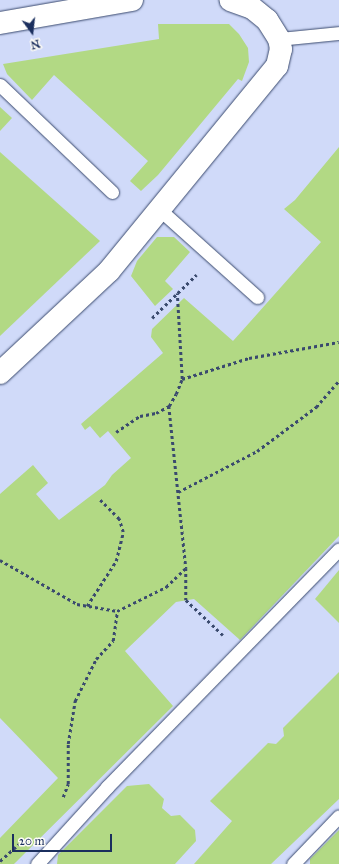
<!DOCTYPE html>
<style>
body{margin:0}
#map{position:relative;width:339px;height:864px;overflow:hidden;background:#ece6c9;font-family:"IM FELL Great Primer",serif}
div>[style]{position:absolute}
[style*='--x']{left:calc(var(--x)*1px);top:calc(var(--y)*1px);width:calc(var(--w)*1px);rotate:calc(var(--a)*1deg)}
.built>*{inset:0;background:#d0daf9;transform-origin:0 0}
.green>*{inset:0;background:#b2d984}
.path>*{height:2.5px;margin-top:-1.25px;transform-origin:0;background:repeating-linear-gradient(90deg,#3a4a6e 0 3px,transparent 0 6px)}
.roads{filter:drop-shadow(0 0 1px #3a4a6e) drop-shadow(0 0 1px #3a4a6e)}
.lane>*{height:13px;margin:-6.5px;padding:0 6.5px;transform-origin:6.5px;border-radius:6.5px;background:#fff}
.street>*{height:22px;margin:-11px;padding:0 11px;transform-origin:11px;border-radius:11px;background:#fff}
span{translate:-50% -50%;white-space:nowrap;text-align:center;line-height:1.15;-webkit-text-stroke:3.5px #fdfcf7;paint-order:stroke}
.north{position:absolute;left:12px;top:12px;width:40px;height:40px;-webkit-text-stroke:3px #fdfcf7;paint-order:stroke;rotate:165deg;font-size:11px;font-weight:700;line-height:16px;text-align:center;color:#1b2f5e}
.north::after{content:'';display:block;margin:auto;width:14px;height:18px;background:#1b2f5e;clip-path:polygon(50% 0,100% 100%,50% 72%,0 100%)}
.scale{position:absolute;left:12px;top:834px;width:100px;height:18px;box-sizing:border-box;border:2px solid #1b2f5e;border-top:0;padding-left:5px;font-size:12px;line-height:14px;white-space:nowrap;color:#1b2f5e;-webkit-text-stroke:3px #fdfcf7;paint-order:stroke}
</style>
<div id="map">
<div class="built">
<i style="left:0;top:0;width:339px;height:864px"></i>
</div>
<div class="green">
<i style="clip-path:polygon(158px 24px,229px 24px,239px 34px,248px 48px,249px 62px,242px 81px,238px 79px,158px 175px,141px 191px,130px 181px,148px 161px,54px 75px,32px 100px,7px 74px,3px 64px,159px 39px)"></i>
<i style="clip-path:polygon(0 107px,12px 118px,0 131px)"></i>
<i style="clip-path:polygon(339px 147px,339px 536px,240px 640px,194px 599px,176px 602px,125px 651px,173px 706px,14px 864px,0 864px,0 838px,58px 778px,0 718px,0 494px,33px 465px,48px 483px,36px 494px,59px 520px,105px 485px,112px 475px,131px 458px,108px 431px,100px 438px,90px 426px,85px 430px,81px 424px,163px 353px,151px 337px,152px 329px,184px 298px,233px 341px,321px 242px,284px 209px,295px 200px)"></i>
<i style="clip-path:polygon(0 152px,100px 241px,0 336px)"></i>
<i style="clip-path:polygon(157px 237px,174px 237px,190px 252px,165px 281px,173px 289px,155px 306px,131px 276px,137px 261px)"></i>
<i style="clip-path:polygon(339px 570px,339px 623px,315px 599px)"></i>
<i style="clip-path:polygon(339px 672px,339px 799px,271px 864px,194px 864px,232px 821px,210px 801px,268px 743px,276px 744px,284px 736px,283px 728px)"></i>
<i style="clip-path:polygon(149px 784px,164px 799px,162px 808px,171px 816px,180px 815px,195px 830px,196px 841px,175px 864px,57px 864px,58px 855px,127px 786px)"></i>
<i style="clip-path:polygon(339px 830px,339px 864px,310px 864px,310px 859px)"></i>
</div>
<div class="path">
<i style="--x:152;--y:318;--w:62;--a:-44.3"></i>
<i style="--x:182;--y:379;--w:70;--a:-17.4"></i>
<i style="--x:249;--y:358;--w:91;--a:-10.1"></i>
<i style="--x:169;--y:406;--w:163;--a:84"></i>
<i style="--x:186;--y:568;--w:32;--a:90"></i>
<i style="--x:186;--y:600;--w:51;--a:43.4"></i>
<i style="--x:116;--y:432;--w:29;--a:-34"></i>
<i style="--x:140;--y:416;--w:16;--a:-11"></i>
<i style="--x:156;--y:413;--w:15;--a:-28"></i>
<i style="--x:169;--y:406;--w:14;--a:-60"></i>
<i style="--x:176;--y:394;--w:16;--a:-68"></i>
<i style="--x:182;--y:379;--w:86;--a:-93.3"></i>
<i style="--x:178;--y:492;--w:89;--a:-27.4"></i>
<i style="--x:257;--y:451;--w:74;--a:-36.7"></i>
<i style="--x:316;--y:407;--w:35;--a:-49"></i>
<i style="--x:0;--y:560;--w:89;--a:29.7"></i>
<i style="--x:77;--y:604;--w:41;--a:9.9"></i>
<i style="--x:117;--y:611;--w:55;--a:-26.1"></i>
<i style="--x:166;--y:587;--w:28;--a:-44"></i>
<i style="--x:87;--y:606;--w:54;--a:-57.2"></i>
<i style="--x:116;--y:561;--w:30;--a:-76"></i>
<i style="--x:123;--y:532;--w:14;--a:-107"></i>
<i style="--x:119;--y:519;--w:27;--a:-135"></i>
<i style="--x:63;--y:797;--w:14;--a:-69"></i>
<i style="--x:68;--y:784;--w:40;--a:-90"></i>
<i style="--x:68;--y:744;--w:44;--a:-80.8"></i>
<i style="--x:75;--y:701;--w:47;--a:-63.4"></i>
<i style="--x:96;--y:659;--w:25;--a:-47"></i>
<i style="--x:113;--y:641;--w:30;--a:-82"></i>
<i style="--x:0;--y:861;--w:25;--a:-42"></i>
</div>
<div class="roads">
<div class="lane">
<i style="--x:279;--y:39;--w:60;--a:-5.7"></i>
<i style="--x:0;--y:85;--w:155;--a:43.7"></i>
<i style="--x:159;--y:209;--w:132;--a:41.9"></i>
<i style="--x:37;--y:864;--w:104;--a:-47.7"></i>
<i style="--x:107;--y:787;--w:332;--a:-45.7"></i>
<i style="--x:293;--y:864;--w:66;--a:-46.2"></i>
</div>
<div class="street">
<i style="--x:0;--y:23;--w:134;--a:-9.9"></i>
<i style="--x:0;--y:373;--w:149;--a:-43.1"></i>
<i style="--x:109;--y:271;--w:265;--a:-50.7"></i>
<i style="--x:277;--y:66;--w:17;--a:-77"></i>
<i style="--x:281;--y:49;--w:10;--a:-101"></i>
<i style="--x:279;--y:39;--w:22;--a:-122"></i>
<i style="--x:267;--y:20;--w:19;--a:-141"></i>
<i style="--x:252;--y:8;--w:23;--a:-160"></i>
</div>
</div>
<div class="north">N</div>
<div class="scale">20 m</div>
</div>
